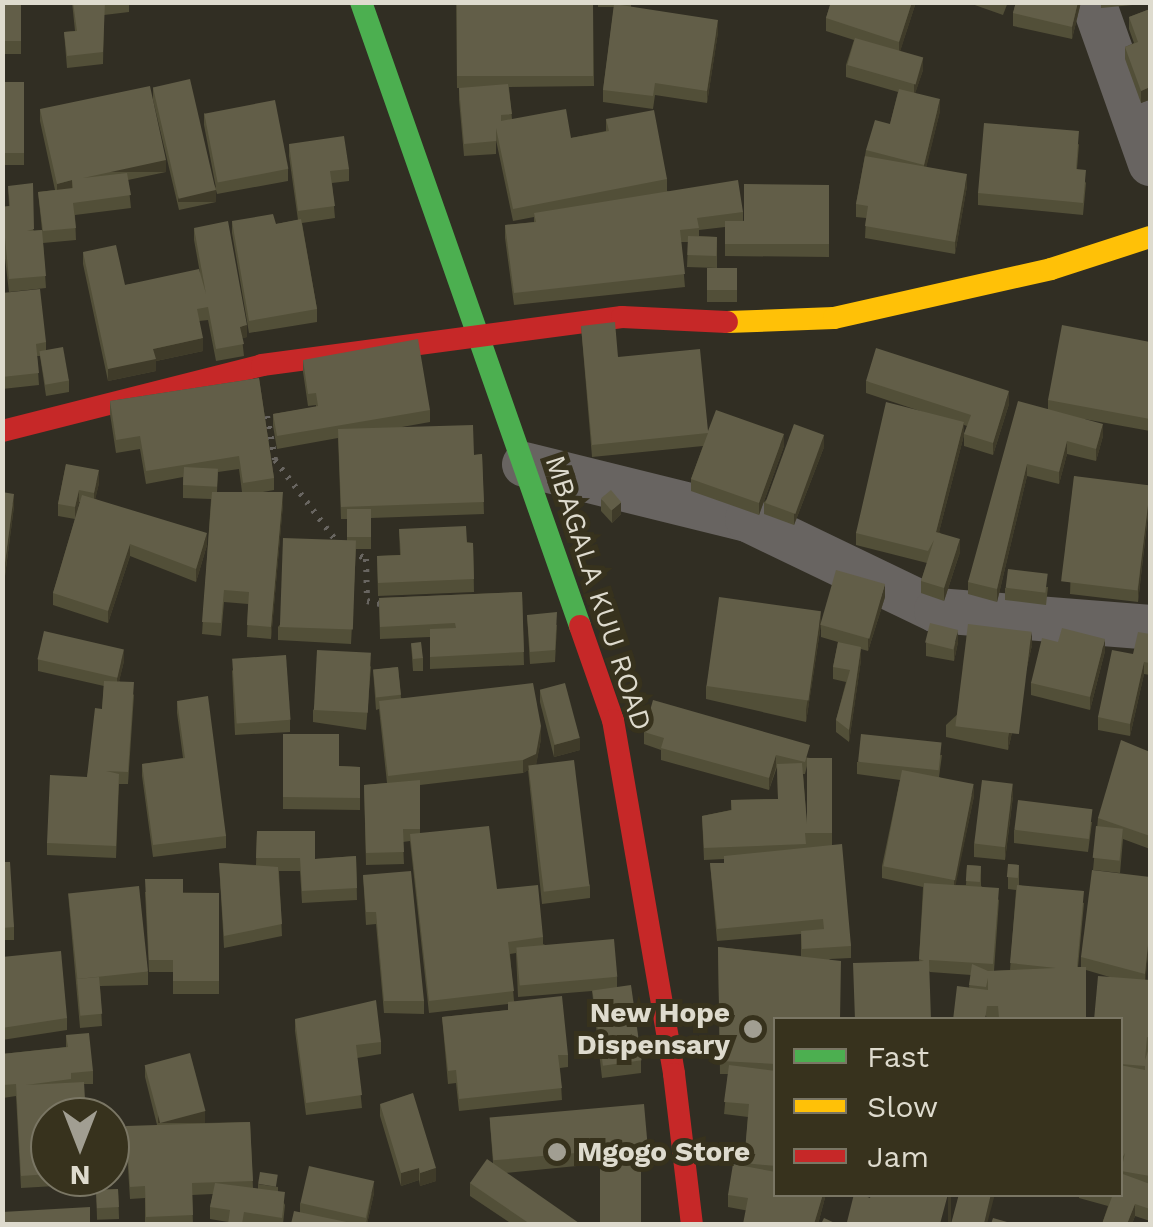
<!DOCTYPE html>
<style>
body{margin:0}
#map{position:relative;width:1153px;height:1227px;overflow:hidden;background:#312e23;font-family:"Work Sans",sans-serif}
div>[style]{position:absolute}
[style*='--x']{left:calc(var(--x)*1px);top:calc(var(--y)*1px);width:calc(var(--w)*1px);rotate:calc(var(--a)*1deg)}
.path>*{height:6px;margin-top:-3px;transform-origin:0;background:repeating-linear-gradient(90deg,#686560 0 2.5px,transparent 0 10.5px)}
.street>*{height:45px;margin:-22.5px;padding:0 22.5px;transform-origin:22.5px;border-radius:22.5px;background:#686461}
.fast>*{height:22px;margin:-11px;padding:0 11px;transform-origin:11px;border-radius:11px;background:#4caf50}
.slow>*{height:22px;margin:-11px;padding:0 11px;transform-origin:11px;border-radius:11px;background:#ffc107}
.jam>*{height:22px;margin:-11px;padding:0 11px;transform-origin:11px;border-radius:11px;background:#c62828}
.wall>*{inset:0;background:#524f38;transform-origin:0 0}
.shaded-wall>*{inset:0;background:#3f3b29;transform-origin:0 0}
.building>*{inset:0;background:#625e48;transform-origin:0 0}
.dots>*{width:28px;height:28px;translate:-50% -50%;box-sizing:border-box;border:5px solid #37321d;border-radius:50%}
span{translate:-50% -50%;white-space:nowrap;text-align:center;line-height:1.15;-webkit-text-stroke:10px #37321d;paint-order:stroke}
.street-label{font-size:28px;color:#dedbce}
.poi-label{font-size:28px;color:#dedbce;font-weight:700}
.right{translate:-100% -50%;text-align:right}
.left{translate:0 -50%;text-align:left}
.frame{position:absolute;inset:0;border:5px solid #dedbce;pointer-events:none}
.legend{position:absolute;left:773px;top:1017px;width:350px;height:180px;box-sizing:border-box;background:#37321d;border:2px solid #7a7664;margin:0;padding:12px 18px;list-style:none;font-size:30px;color:#dedbce}
.legend li{display:flex;align-items:center;gap:20px;height:50px}
.legend b{width:50px;border:2px solid #7a7664}
.north{position:absolute;left:30px;top:1097px;width:100px;height:100px;box-sizing:border-box;background:#37321d;border:2px solid #7a7664;border-radius:50%;rotate:180deg;font-size:28px;font-weight:700;line-height:40px;text-align:center;color:#dedbce}
.north::after{content:'';display:block;margin:auto;width:35px;height:45px;background:#a19e92;clip-path:polygon(50% 0,100% 100%,50% 72%,0 100%)}
</style>
<div id="map">
<div class="path">
<i style="--x:267;--y:416;--w:45;--a:79.7"></i>
<i style="--x:275;--y:460;--w:108;--a:52.9"></i>
<i style="--x:351;--y:551;--w:17;--a:28"></i>
<i style="--x:366;--y:559;--w:42;--a:88.6"></i>
<i style="--x:367;--y:601;--w:17;--a:13"></i>
</div>
<div class="street">
<i style="--x:1093;--y:2;--w:171;--a:70.5"></i>
<i style="--x:524;--y:464;--w:230;--a:13.9"></i>
<i style="--x:747;--y:519;--w:210;--a:25.7"></i>
<i style="--x:936;--y:610;--w:215;--a:4.5"></i>
</div>
<div class="fast">
<i style="--x:361;--y:2;--w:661;--a:70.66"></i>
</div>
<div class="slow">
<i style="--x:727;--y:322;--w:107;--a:-2.1"></i>
<i style="--x:834;--y:318;--w:222;--a:-12.7"></i>
<i style="--x:1051;--y:269;--w:104;--a:-17.9"></i>
</div>
<div class="jam">
<i style="--x:2;--y:431;--w:268;--a:-14.2"></i>
<i style="--x:262;--y:365;--w:363;--a:-7.6"></i>
<i style="--x:622;--y:317;--w:105;--a:2.7"></i>
<i style="--x:580;--y:626;--w:100;--a:70.7"></i>
<i style="--x:613;--y:720;--w:359;--a:80.2"></i>
<i style="--x:674;--y:1074;--w:151;--a:83.2"></i>
</div>
<div class="wall">
<i style="left:2px;top:2px;width:19px;height:52px"></i>
<i style="clip-path:polygon(72px 2px,129px 2px,129px 12px,104px 15px,103px 64px,67px 68px,64px 32px,75px 31px)"></i>
<i style="clip-path:polygon(456px 2px,593px 2px,594px 86px,509px 87px,512px 119px,571px 138px,606px 131px,606px 119px,667px 179px,667px 191px,743px 212px,743px 221px,829px 185px,829px 257px,725px 256px,725px 227px,699px 230px,699px 236px,717px 237px,717px 268px,687px 267px,688px 242px,681px 242px,685px 287px,514px 305px,505px 238px,505px 225px,534px 222px,534px 217px,513px 221px,496px 140px,496px 154px,464px 156px,459px 100px,459px 88px,462px 88px,457px 88px)"></i>
<i style="clip-path:polygon(598px 2px,631px 2px,631px 7px,718px 32px,707px 103px,655px 95px,653px 109px,603px 102px,603px 90px,614px 7px,598px 7px)"></i>
<i style="clip-path:polygon(831px 2px,916px 2px,900px 51px,923px 70px,915px 93px,940px 111px,926px 167px,967px 186px,955px 254px,865px 238px,866px 218px,856px 217px,856px 204px,866px 150px,890px 124px,898px 92px,846px 77px,846px 65px,854px 40px,826px 31px,826px 18px)"></i>
<i style="clip-path:polygon(972px 2px,1008px 2px,1003px 15px,972px 4px)"></i>
<i style="clip-path:polygon(1016px 2px,1081px 2px,1072px 39px,1013px 26px,1013px 13px)"></i>
<i style="clip-path:polygon(1101px 2px,1143px 2px,1143px 4px,1101px 8px)"></i>
<i style="clip-path:polygon(1150px 9px,1150px 111px,1149px 100px,1141px 103px,1125px 59px,1125px 47px,1134px 43px,1129px 29px,1129px 17px)"></i>
<i style="left:2px;top:82px;width:22px;height:83px"></i>
<i style="clip-path:polygon(153px 87px,216px 188px,204px 125px,204px 113px,288px 169px,288px 181px,217px 194px,216px 190px,216px 202px,179px 210px,153px 100px)"></i>
<i style="clip-path:polygon(40px 109px,166px 172px,128px 180px,131px 208px,75px 215px,76px 240px,43px 243px,46px 288px,9px 292px,2px 233px,2px 207px,9px 206px,8px 186px,34px 231px,42px 230px,38px 192px,55px 190px,40px 121px)"></i>
<i style="clip-path:polygon(289px 144px,349px 169px,349px 181px,332px 183px,335px 218px,302px 223px,317px 309px,317px 322px,249px 333px,232px 233px,232px 221px,276px 224px,298px 220px,289px 156px)"></i>
<i style="clip-path:polygon(1079px 144px,1077px 169px,1086px 183px,1083px 215px,978px 205px,978px 193px)"></i>
<i style="clip-path:polygon(194px 228px,247px 337px,242px 338px,244px 356px,216px 361px,208px 320px,199px 321px,203px 351px,156px 361px,156px 371px,108px 381px,83px 264px,83px 252px,125px 285px,200px 273px,194px 240px)"></i>
<i style="left:737px;top:268px;width:34px;height:30px;rotate:90deg"></i>
<i style="clip-path:polygon(2px 293px,46px 342px,46px 351px,69px 380px,69px 392px,46px 396px,40px 356px,37px 356px,39px 385px,2px 389px)"></i>
<i style="clip-path:polygon(581px 326px,708px 431px,784px 446px,759px 515px,691px 491px,691px 479px,703px 446px,592px 457px)"></i>
<i style="clip-path:polygon(1150px 342px,1150px 431px,1084px 419px,1103px 436px,1096px 461px,1067px 454px,1059px 484px,1027px 476px,997px 602px,968px 594px,968px 582px,1048px 409px,1048px 400px)"></i>
<i style="clip-path:polygon(303px 360px,430px 410px,430px 422px,402px 427px,474px 455px,482px 454px,484px 514px,371px 518px,371px 549px,356px 549px,351px 644px,278px 640px,278px 627px,347px 541px,347px 519px,341px 519px,338px 438px,277px 449px,273px 426px,273px 414px,316px 407px,316px 405px,308px 406px,303px 372px)"></i>
<i style="clip-path:polygon(evenodd,259px 378px,274px 478px,274px 490px,263px 492px,283px 504px,271px 639px,247px 637px,248px 604px,224px 602px,221px 636px,202px 634px,211px 499px,183px 498px,183px 477px,146px 484px,140px 449px,116px 453px,110px 414px,110px 401px,259px 378px,239px 469px,242px 492px,217px 492px,218px 472px,239px 469px)"></i>
<i style="clip-path:polygon(866px 381px,1009px 404px,993px 455px,964px 446px,964px 434px,967px 426px,964px 425px,964px 435px,939px 532px,960px 552px,944px 601px,921px 593px,921px 581px,927px 563px,856px 545px,856px 533px,926px 413px,866px 393px)"></i>
<i style="clip-path:polygon(824px 447px,794px 525px,764px 514px,764px 502px)"></i>
<i style="clip-path:polygon(66px 464px,99px 483px,95px 499px,207px 545px,196px 582px,130px 556px,108px 623px,53px 605px,53px 593px,80px 502px,79px 502px,75px 519px,58px 516px,58px 504px)"></i>
<i style="clip-path:polygon(1074px 476px,1150px 497px,1138px 602px,1070px 594px)"></i>
<i style="clip-path:polygon(2px 492px,14px 506px,5px 576px,2px 575px)"></i>
<i style="clip-path:polygon(601px 499px,621px 514px,612px 523px,601px 511px)"></i>
<i style="clip-path:polygon(399px 529px,473px 543px,474px 592px,378px 596px,377px 556px,400px 555px)"></i>
<i style="clip-path:polygon(2px 577px,4px 578px,5px 621px,2px 620px)"></i>
<i style="clip-path:polygon(1048px 587px,1046px 605px,1005px 600px,1005px 588px)"></i>
<i style="clip-path:polygon(522px 592px,524px 665px,430px 669px,430px 637px,380px 639px,379px 598px)"></i>
<i style="clip-path:polygon(885px 597px,868px 651px,861px 649px,861px 660px,849px 742px,836px 732px,836px 720px,846px 682px,833px 679px,833px 667px,838px 642px,821px 637px,821px 625px)"></i>
<i style="clip-path:polygon(527px 615px,557px 625px,555px 662px,530px 664px)"></i>
<i style="clip-path:polygon(821px 624px,806px 722px,706px 699px,706px 686px)"></i>
<i style="clip-path:polygon(1150px 634px,1150px 675px,1144px 674px,1130px 736px,1098px 730px,1098px 717px,1133px 654px)"></i>
<i style="clip-path:polygon(958px 642px,954px 661px,926px 656px,926px 643px)"></i>
<i style="clip-path:polygon(1058px 642px,1105px 651px,1090px 710px,1031px 695px,1031px 683px)"></i>
<i style="clip-path:polygon(411px 643px,423px 658px,423px 671px,413px 671px)"></i>
<i style="clip-path:polygon(1032px 645px,1008px 750px,946px 737px,946px 725px)"></i>
<i style="clip-path:polygon(38px 659px,124px 661px,119px 681px,134px 695px,128px 784px,119px 784px,116px 858px,47px 855px,47px 843px,87px 777px,102px 709px,104px 686px,38px 671px)"></i>
<i style="clip-path:polygon(371px 666px,366px 730px,313px 722px,313px 710px)"></i>
<i style="clip-path:polygon(398px 667px,401px 698px,541px 739px,536px 764px,590px 886px,590px 898px,542px 904px,528px 770px,523px 773px,420px 785px,420px 833px,497px 889px,543px 937px,543px 944px,617px 977px,617px 987px,641px 1060px,641px 1073px,602px 1078px,592px 991px,518px 997px,516px 953px,510px 954px,514px 1001px,568px 1055px,568px 1067px,560px 1068px,562px 1100px,459px 1111px,456px 1083px,448px 1084px,442px 1017px,508px 1010px,508px 1004px,429px 1013px,410px 841px,403px 842px,404px 864px,366px 865px,364px 785px,387px 783px,379px 709px,376px 710px,373px 670px)"></i>
<i style="clip-path:polygon(232px 670px,290px 720px,290px 732px,235px 735px)"></i>
<i style="clip-path:polygon(540px 690px,580px 750px,554px 757px,540px 702px)"></i>
<i style="clip-path:polygon(177px 701px,226px 836px,226px 848px,153px 857px,142px 776px,142px 764px,183px 758px,177px 713px)"></i>
<i style="clip-path:polygon(evenodd,644px 732px,810px 758px,832px 758px,832px 845px,851px 946px,851px 958px,830px 959px,776px 1020px,776px 1194px,826px 1194px,818px 1224px,728px 1207px,728px 1195px,744px 1166px,748px 1117px,724px 1114px,728px 1074px,720px 1074px,718px 947px,801px 956px,801px 934px,717px 941px,710px 863px,724px 863px,724px 859px,704px 860px,702px 816px,731px 810px,731px 800px,778px 799px,777px 767px,769px 790px,661px 760px,661px 750px,644px 744px,644px 732px,807px 766px,807px 824px,803px 774px,805px 774px,807px 766px)"></i>
<i style="clip-path:polygon(283px 734px,339px 766px,360px 767px,360px 810px,283px 809px)"></i>
<i style="clip-path:polygon(1150px 752px,1150px 849px,1123px 839px,1120px 873px,1093px 870px,1098px 818px)"></i>
<i style="clip-path:polygon(942px 755px,939px 777px,974px 796px,955px 885px,966px 885px,967px 865px,981px 866px,981px 886px,999px 900px,994px 971px,1010px 970px,1016px 890px,1008px 889px,1008px 864px,1019px 865px,1019px 885px,1084px 903px,1078px 967px,1081px 967px,1081px 957px,1150px 877px,1150px 937px,1145px 980px,1150px 980px,1150px 1221px,1135px 1216px,1132px 1224px,1102px 1224px,1108px 1206px,1079px 1198px,1079px 1194px,1120px 1194px,1113px 978px,1086px 970px,1086px 1020px,998px 1020px,998px 1018px,987px 1018px,969px 987px,971px 975px,930px 972px,919px 961px,923px 887px,882px 878px,882px 866px,900px 780px,857px 774px,857px 762px)"></i>
<i style="clip-path:polygon(1013px 796px,1005px 860px,974px 857px,974px 844px)"></i>
<i style="clip-path:polygon(1092px 822px,1088px 852px,1014px 843px,1014px 830px)"></i>
<i style="clip-path:polygon(257px 831px,315px 859px,356px 856px,357px 900px,302px 903px,300px 871px,279px 871px,282px 936px,224px 948px,219px 863px,256px 865px)"></i>
<i style="clip-path:polygon(2px 862px,14px 927px,14px 940px,2px 940px)"></i>
<i style="clip-path:polygon(363px 875px,424px 1001px,424px 1014px,384px 1013px,376px 924px,366px 925px)"></i>
<i style="clip-path:polygon(145px 892px,219px 893px,219px 994px,173px 994px,173px 972px,149px 972px)"></i>
<i style="clip-path:polygon(68px 893px,148px 972px,148px 985px,100px 986px,102px 1026px,80px 1028px)"></i>
<i style="clip-path:polygon(2px 957px,67px 1018px,67px 1030px,2px 1040px)"></i>
<i style="clip-path:polygon(295px 1019px,381px 1042px,381px 1054px,357px 1058px,362px 1108px,306px 1115px,295px 1031px)"></i>
<i style="clip-path:polygon(66px 1035px,93px 1071px,93px 1084px,84px 1084px,50px 1117px,50px 1177px,90px 1177px,90px 1184px,21px 1188px,16px 1096px,3px 1098px,2px 1054px,66px 1047px)"></i>
<i style="clip-path:polygon(145px 1065px,204px 1123px,250px 1122px,253px 1188px,258px 1189px,258px 1184px,278px 1187px,278px 1192px,285px 1205px,283px 1224px,228px 1224px,228px 1222px,210px 1219px,210px 1207px,213px 1194px,192px 1195px,193px 1224px,145px 1224px,145px 1198px,130px 1199px,126px 1138px,157px 1125px,145px 1077px)"></i>
<i style="clip-path:polygon(380px 1104px,436px 1181px,420px 1186px,419px 1180px,401px 1186px,380px 1116px)"></i>
<i style="clip-path:polygon(490px 1123px,648px 1147px,648px 1159px,506px 1173px,579px 1224px,512px 1224px,470px 1196px,470px 1183px,493px 1163px)"></i>
<i style="left:118px;top:1189px;width:30px;height:22px;rotate:88deg"></i>
<i style="clip-path:polygon(374px 1193px,367px 1224px,291px 1224px,300px 1212px,300px 1203px)"></i>
</div>
<div class="shaded-wall">
<i style="clip-path:polygon(912px 2px,916px 2px,899px 55px,899px 42px)"></i>
<i style="clip-path:polygon(1078px 2px,1081px 2px,1072px 39px,1072px 27px)"></i>
<i style="clip-path:polygon(718px 20px,718px 32px,707px 103px,707px 91px)"></i>
<i style="clip-path:polygon(923px 57px,923px 70px,914px 97px,914px 85px)"></i>
<i style="clip-path:polygon(1150px 87px,1150px 99px,1149px 94px,1149px 100px,1141px 103px,1141px 91px)"></i>
<i style="clip-path:polygon(940px 99px,940px 111px,924px 177px,924px 165px)"></i>
<i style="left:166px;top:160px;width:12px;height:85px;rotate:90deg"></i>
<i style="clip-path:polygon(967px 174px,967px 186px,955px 254px,955px 242px)"></i>
<i style="clip-path:polygon(72px 180px,72px 193px,57px 196px,57px 184px)"></i>
<i style="left:216px;top:190px;width:12px;height:38px;rotate:90deg"></i>
<i style="clip-path:polygon(247px 325px,247px 337px,240px 339px,240px 327px)"></i>
<i style="clip-path:polygon(203px 338px,203px 351px,156px 361px,156px 371px,108px 381px,108px 369px,153px 349px)"></i>
<i style="clip-path:polygon(1009px 391px,1009px 404px,993px 455px,993px 443px)"></i>
<i style="clip-path:polygon(964px 422px,964px 435px,936px 544px,936px 532px)"></i>
<i style="clip-path:polygon(1103px 424px,1103px 436px,1096px 461px,1096px 449px)"></i>
<i style="clip-path:polygon(784px 434px,784px 446px,759px 515px,759px 503px)"></i>
<i style="clip-path:polygon(824px 435px,824px 447px,794px 525px,794px 513px)"></i>
<i style="clip-path:polygon(1067px 441px,1067px 454px,1059px 484px,1059px 472px)"></i>
<i style="clip-path:polygon(1027px 464px,1027px 476px,997px 602px,997px 589px)"></i>
<i style="clip-path:polygon(99px 470px,99px 483px,94px 505px,94px 493px)"></i>
<i style="clip-path:polygon(1150px 485px,1150px 497px,1138px 602px,1138px 590px)"></i>
<i style="clip-path:polygon(79px 490px,79px 502px,75px 519px,75px 507px)"></i>
<i style="clip-path:polygon(283px 492px,283px 504px,271px 639px,271px 627px)"></i>
<i style="clip-path:polygon(14px 494px,14px 506px,5px 576px,5px 563px)"></i>
<i style="clip-path:polygon(621px 502px,621px 514px,612px 523px,612px 510px)"></i>
<i style="clip-path:polygon(207px 533px,207px 545px,196px 582px,196px 569px)"></i>
<i style="clip-path:polygon(960px 539px,960px 552px,944px 601px,944px 588px)"></i>
<i style="clip-path:polygon(130px 544px,130px 556px,108px 623px,108px 611px)"></i>
<i style="clip-path:polygon(885px 584px,885px 597px,868px 651px,868px 639px)"></i>
<i style="clip-path:polygon(821px 612px,821px 624px,806px 722px,806px 710px)"></i>
<i style="clip-path:polygon(958px 630px,958px 642px,954px 661px,954px 649px)"></i>
<i style="clip-path:polygon(1032px 632px,1032px 645px,1008px 750px,1008px 738px)"></i>
<i style="clip-path:polygon(1105px 639px,1105px 651px,1090px 710px,1090px 697px)"></i>
<i style="clip-path:polygon(861px 647px,861px 660px,849px 742px,849px 730px)"></i>
<i style="clip-path:polygon(124px 649px,124px 661px,117px 690px,117px 677px)"></i>
<i style="clip-path:polygon(1144px 662px,1144px 674px,1130px 736px,1130px 724px)"></i>
<i style="clip-path:polygon(541px 726px,541px 739px,536px 766px,523px 773px,523px 760px)"></i>
<i style="clip-path:polygon(580px 738px,580px 750px,554px 757px,554px 745px)"></i>
<i style="clip-path:polygon(776px 755px,776px 767px,769px 790px,769px 778px)"></i>
<i style="clip-path:polygon(974px 784px,974px 796px,954px 893px,954px 881px)"></i>
<i style="clip-path:polygon(1013px 784px,1013px 796px,1005px 860px,1005px 848px)"></i>
<i style="clip-path:polygon(1150px 925px,1150px 937px,1145px 986px,1145px 974px)"></i>
<i style="left:205px;top:1111px;width:12px;height:47px;rotate:90deg"></i>
<i style="clip-path:polygon(419px 1168px,419px 1180px,401px 1186px,401px 1173px)"></i>
<i style="clip-path:polygon(436px 1168px,436px 1181px,420px 1186px,420px 1173px)"></i>
<i style="clip-path:polygon(374px 1181px,374px 1193px,367px 1224px,366px 1224px)"></i>
<i style="clip-path:polygon(823px 1194px,826px 1194px,818px 1224px,814px 1224px)"></i>
<i style="left:948px;top:1194px;width:3px;height:31px"></i>
<i style="clip-path:polygon(991px 1194px,995px 1194px,987px 1224px,984px 1224px)"></i>
<i style="clip-path:polygon(1135px 1204px,1135px 1216px,1132px 1224px,1127px 1224px)"></i>
</div>
<div class="building">
<i style="left:2px;top:2px;width:19px;height:39px"></i>
<i style="clip-path:polygon(73px 2px,105px 2px,103px 52px,67px 56px,64px 32px,77px 31px)"></i>
<i style="left:457px;top:2px;width:136px;height:74px"></i>
<i style="clip-path:polygon(831px 2px,912px 2px,899px 42px,826px 18px)"></i>
<i style="clip-path:polygon(1016px 2px,1078px 2px,1072px 27px,1013px 13px)"></i>
<i style="clip-path:polygon(614px 4px,718px 20px,707px 91px,655px 83px,653px 96px,603px 90px)"></i>
<i style="clip-path:polygon(1150px 9px,1150px 87px,1141px 91px,1125px 47px,1138px 42px,1129px 17px)"></i>
<i style="left:855px;top:38px;width:71px;height:28px;rotate:16deg"></i>
<i style="left:190px;top:79px;width:114px;height:38px;rotate:77deg"></i>
<i style="left:2px;top:82px;width:22px;height:71px"></i>
<i style="clip-path:polygon(508px 84px,512px 114px,501px 115px,501px 121px,566px 109px,571px 138px,609px 131px,606px 119px,654px 110px,667px 179px,513px 209px,496px 128px,496px 141px,464px 144px,459px 88px)"></i>
<i style="clip-path:polygon(150px 86px,166px 160px,83px 178px,127px 173px,131px 195px,73px 203px,76px 228px,43px 231px,38px 192px,73px 188px,72px 180px,57px 184px,40px 109px)"></i>
<i style="clip-path:polygon(899px 89px,940px 99px,924px 165px,866px 150px,875px 120px,890px 124px)"></i>
<i style="left:275px;top:100px;width:70px;height:72px;rotate:79deg"></i>
<i style="clip-path:polygon(984px 123px,1079px 131px,1076px 169px,1086px 170px,1083px 203px,978px 193px)"></i>
<i style="clip-path:polygon(344px 136px,349px 169px,330px 171px,335px 206px,298px 211px,289px 144px)"></i>
<i style="clip-path:polygon(865px 156px,967px 174px,955px 242px,865px 226px,868px 206px,856px 204px)"></i>
<i style="clip-path:polygon(738px 180px,743px 212px,697px 218px,699px 228px,680px 230px,685px 274px,514px 293px,505px 225px,536px 222px,534px 213px)"></i>
<i style="clip-path:polygon(33px 183px,34px 229px,27px 231px,42px 230px,46px 276px,9px 279px,2px 207px,10px 206px,8px 186px)"></i>
<i style="clip-path:polygon(744px 184px,829px 185px,829px 244px,725px 244px,725px 221px,744px 221px)"></i>
<i style="clip-path:polygon(273px 214px,276px 224px,301px 219px,317px 309px,249px 321px,232px 221px)"></i>
<i style="clip-path:polygon(228px 221px,247px 325px,240px 327px,244px 344px,216px 349px,208px 307px,197px 309px,203px 338px,153px 349px,156px 359px,108px 369px,83px 252px,116px 245px,125px 285px,199px 269px,206px 294px,194px 228px)"></i>
<i style="left:688px;top:236px;width:29px;height:19px;rotate:2deg"></i>
<i style="left:737px;top:268px;width:22px;height:30px;rotate:90deg"></i>
<i style="clip-path:polygon(40px 289px,46px 342px,36px 344px,39px 373px,2px 377px,2px 293px)"></i>
<i style="clip-path:polygon(615px 322px,618px 357px,700px 349px,708px 431px,716px 410px,784px 434px,759px 503px,691px 479px,708px 433px,592px 445px,581px 326px)"></i>
<i style="clip-path:polygon(1062px 325px,1150px 342px,1150px 419px,1048px 400px)"></i>
<i style="clip-path:polygon(418px 339px,430px 410px,277px 436px,273px 414px,318px 406px,316px 393px,308px 394px,303px 360px)"></i>
<i style="left:63px;top:347px;width:34px;height:24px;rotate:80deg"></i>
<i style="clip-path:polygon(876px 348px,1009px 391px,993px 443px,964px 434px,971px 415px,866px 381px)"></i>
<i style="clip-path:polygon(259px 378px,274px 478px,243px 483px,239px 456px,146px 471px,140px 436px,116px 440px,110px 401px)"></i>
<i style="clip-path:polygon(1018px 401px,1103px 424px,1096px 449px,1067px 441px,1059px 472px,1027px 464px,997px 589px,968px 582px)"></i>
<i style="clip-path:polygon(886px 402px,964px 422px,936px 532px,960px 539px,944px 588px,921px 581px,934px 540px,928px 551px,856px 533px)"></i>
<i style="left:794px;top:424px;width:32px;height:84px;rotate:20deg"></i>
<i style="clip-path:polygon(473px 425px,474px 455px,482px 454px,484px 502px,341px 507px,338px 429px)"></i>
<i style="clip-path:polygon(66px 464px,99px 470px,94px 493px,79px 490px,75px 507px,58px 504px)"></i>
<i style="left:184px;top:467px;width:34px;height:18px;rotate:3deg"></i>
<i style="left:1074px;top:476px;width:77px;height:106px;rotate:7deg"></i>
<i style="left:611px;top:490px;width:16px;height:13px;rotate:50deg"></i>
<i style="clip-path:polygon(2px 492px,14px 494px,5px 563px,2px 563px)"></i>
<i style="clip-path:polygon(212px 492px,283px 492px,271px 627px,247px 625px,249px 592px,224px 590px,221px 623px,202px 622px)"></i>
<i style="clip-path:polygon(82px 495px,207px 533px,196px 569px,130px 544px,108px 611px,53px 593px)"></i>
<i style="left:347px;top:509px;width:24px;height:28px"></i>
<i style="clip-path:polygon(466px 526px,467px 543px,473px 543px,474px 579px,378px 583px,377px 556px,401px 555px,399px 529px)"></i>
<i style="left:283px;top:538px;width:73px;height:89px;rotate:2deg"></i>
<i style="left:1008px;top:569px;width:40px;height:19px;rotate:7deg"></i>
<i style="left:836px;top:570px;width:51px;height:57px;rotate:16deg"></i>
<i style="clip-path:polygon(2px 577px,4px 578px,5px 608px,2px 608px)"></i>
<i style="clip-path:polygon(522px 592px,524px 652px,430px 657px,430px 629px,456px 628px,455px 623px,380px 627px,379px 598px)"></i>
<i style="left:719px;top:597px;width:103px;height:90px;rotate:8deg"></i>
<i style="clip-path:polygon(557px 612px,555px 650px,530px 652px,527px 615px)"></i>
<i style="left:930px;top:623px;width:29px;height:20px;rotate:14deg"></i>
<i style="left:968px;top:624px;width:64px;height:103px;rotate:7deg"></i>
<i style="clip-path:polygon(1062px 628px,1105px 639px,1090px 697px,1031px 683px,1042px 638px,1058px 642px)"></i>
<i style="left:44px;top:631px;width:82px;height:29px;rotate:13deg"></i>
<i style="clip-path:polygon(1138px 632px,1150px 634px,1150px 663px,1144px 662px,1130px 724px,1098px 717px,1112px 650px,1133px 654px)"></i>
<i style="left:421px;top:642px;width:16px;height:10px;rotate:83deg"></i>
<i style="clip-path:polygon(838px 642px,861px 647px,849px 730px,836px 720px,850px 670px,833px 667px)"></i>
<i style="left:317px;top:650px;width:54px;height:60px;rotate:3deg"></i>
<i style="left:286px;top:655px;width:65px;height:54px;rotate:86deg"></i>
<i style="left:398px;top:667px;width:28px;height:25px;rotate:84deg"></i>
<i style="clip-path:polygon(104px 681px,134px 682px,128px 772px,106px 771px,119px 774px,116px 846px,47px 843px,50px 775px,87px 777px,95px 708px,102px 709px)"></i>
<i style="clip-path:polygon(533px 683px,541px 726px,536px 754px,523px 760px,388px 776px,379px 701px)"></i>
<i style="left:565px;top:683px;width:57px;height:26px;rotate:75deg"></i>
<i style="clip-path:polygon(208px 696px,226px 836px,153px 845px,142px 764px,185px 758px,177px 701px)"></i>
<i style="clip-path:polygon(653px 700px,810px 745px,805px 762px,776px 755px,769px 778px,661px 748px,664px 738px,644px 732px)"></i>
<i style="clip-path:polygon(283px 734px,339px 734px,339px 766px,360px 767px,360px 798px,283px 797px)"></i>
<i style="left:861px;top:734px;width:81px;height:28px;rotate:6deg"></i>
<i style="clip-path:polygon(1121px 740px,1150px 752px,1150px 836px,1098px 818px)"></i>
<i style="clip-path:polygon(807px 758px,832px 758px,832px 833px,805px 833px,806px 844px,704px 848px,702px 816px,732px 810px,731px 800px,778px 799px,777px 764px,802px 763px,807px 824px)"></i>
<i style="left:574px;top:760px;width:127px;height:46px;rotate:83deg"></i>
<i style="left:902px;top:770px;width:73px;height:98px;rotate:11deg"></i>
<i style="clip-path:polygon(420px 780px,420px 829px,403px 829px,404px 852px,366px 853px,364px 785px)"></i>
<i style="left:982px;top:780px;width:31px;height:64px;rotate:7deg"></i>
<i style="left:1018px;top:800px;width:75px;height:30px;rotate:7deg"></i>
<i style="clip-path:polygon(489px 826px,497px 889px,538px 885px,543px 937px,508px 942px,514px 991px,429px 1001px,410px 834px)"></i>
<i style="left:1096px;top:826px;width:27px;height:32px;rotate:6deg"></i>
<i style="clip-path:polygon(257px 831px,315px 831px,315px 859px,356px 856px,357px 888px,302px 891px,300px 858px,256px 858px)"></i>
<i style="clip-path:polygon(842px 844px,851px 946px,802px 949px,801px 931px,824px 929px,823px 919px,717px 929px,710px 863px,724px 863px,724px 856px)"></i>
<i style="clip-path:polygon(2px 862px,10px 862px,14px 927px,2px 928px)"></i>
<i style="clip-path:polygon(219px 863px,278px 867px,282px 924px,224px 936px)"></i>
<i style="left:1008px;top:864px;width:11px;height:13px;rotate:5deg"></i>
<i style="left:967px;top:865px;width:14px;height:16px;rotate:4deg"></i>
<i style="clip-path:polygon(1092px 870px,1150px 877px,1150px 925px,1145px 974px,1081px 957px)"></i>
<i style="clip-path:polygon(411px 871px,424px 1001px,384px 1001px,376px 912px,366px 912px,363px 875px)"></i>
<i style="clip-path:polygon(145px 879px,183px 879px,183px 893px,219px 893px,219px 981px,173px 981px,173px 960px,149px 960px)"></i>
<i style="clip-path:polygon(924px 883px,999px 888px,993px 964px,929px 960px,931px 1020px,855px 1020px,853px 963px,924px 961px,919px 959px)"></i>
<i style="clip-path:polygon(1017px 885px,1084px 891px,1077px 967px,1086px 967px,1086px 1020px,999px 1018px,998px 1006px,987px 1006px,985px 1020px,953px 1020px,957px 986px,988px 990px,988px 978px,986px 987px,969px 985px,972px 964px,988px 971px,1056px 968px,1010px 963px)"></i>
<i style="left:139px;top:886px;width:86px;height:71px;rotate:84deg"></i>
<i style="left:614px;top:939px;width:38px;height:98px;rotate:85deg"></i>
<i style="clip-path:polygon(718px 947px,841px 961px,840px 1020px,776px 1020px,776px 1064px,720px 1061px)"></i>
<i style="clip-path:polygon(61px 951px,67px 1018px,2px 1028px,2px 957px)"></i>
<i style="clip-path:polygon(1098px 976px,1150px 980px,1150px 1038px,1147px 1037px,1145px 1060px,1150px 1045px,1150px 1176px,1121px 1171px,1125px 1153px,1120px 1162px,1120px 1065px,1145px 1070px,1145px 1066px,1120px 1064px,1120px 1020px,1094px 1020px)"></i>
<i style="left:99px;top:977px;width:37px;height:22px;rotate:85deg"></i>
<i style="left:631px;top:985px;width:76px;height:39px;rotate:82deg"></i>
<i style="clip-path:polygon(562px 996px,568px 1055px,558px 1055px,562px 1088px,459px 1099px,456px 1070px,448px 1071px,442px 1017px,508px 1010px,508px 1002px)"></i>
<i style="clip-path:polygon(376px 1000px,381px 1042px,356px 1045px,362px 1095px,306px 1103px,295px 1019px)"></i>
<i style="clip-path:polygon(89px 1033px,93px 1071px,71px 1073px,71px 1079px,26px 1085px,84px 1082px,86px 1117px,50px 1117px,50px 1174px,21px 1176px,16px 1084px,3px 1085px,2px 1054px,68px 1047px,66px 1035px)"></i>
<i style="left:190px;top:1053px;width:60px;height:47px;rotate:75deg"></i>
<i style="clip-path:polygon(729px 1065px,776px 1071px,776px 1166px,744px 1163px,749px 1104px,724px 1102px)"></i>
<i style="clip-path:polygon(413px 1093px,436px 1168px,420px 1173px,419px 1168px,401px 1173px,380px 1104px)"></i>
<i style="left:644px;top:1104px;width:43px;height:155px;rotate:85deg"></i>
<i style="clip-path:polygon(250px 1122px,253px 1181px,192px 1183px,193px 1215px,146px 1217px,145px 1186px,130px 1187px,126px 1126px)"></i>
<i style="clip-path:polygon(487px 1159px,579px 1223px,530px 1224px,470px 1183px)"></i>
<i style="left:641px;top:1162px;width:62px;height:41px;rotate:90deg"></i>
<i style="clip-path:polygon(733px 1164px,776px 1172px,776px 1194px,823px 1194px,814px 1224px,743px 1224px,748px 1198px,728px 1195px)"></i>
<i style="left:309px;top:1166px;width:67px;height:38px;rotate:13deg"></i>
<i style="left:260px;top:1172px;width:18px;height:12px;rotate:9deg"></i>
<i style="clip-path:polygon(1120px 1173px,1150px 1184px,1150px 1209px,1135px 1204px,1127px 1224px,1102px 1224px,1113px 1194px,1120px 1194px)"></i>
<i style="clip-path:polygon(215px 1183px,285px 1192px,282px 1218px,244px 1212px,242px 1224px,228px 1224px,230px 1210px,210px 1207px)"></i>
<i style="left:118px;top:1189px;width:18px;height:22px;rotate:87deg"></i>
<i style="clip-path:polygon(854px 1194px,860px 1194px,870px 1198px,871px 1194px,948px 1194px,940px 1224px,855px 1224px,847px 1222px)"></i>
<i style="clip-path:polygon(959px 1194px,991px 1194px,984px 1224px,951px 1224px)"></i>
<i style="clip-path:polygon(90px 1207px,90px 1224px,2px 1224px,2px 1212px)"></i>
<i style="clip-path:polygon(294px 1211px,356px 1224px,291px 1224px)"></i>
<i style="clip-path:polygon(824px 1218px,837px 1224px,821px 1224px)"></i>
<i style="clip-path:polygon(993px 1218px,1014px 1224px,991px 1224px)"></i>
</div>
<div class="dots">
<i style="left:753px;top:1029px;background:#a19e92"></i>
<i style="left:557px;top:1152px;background:#a19e92"></i>
</div>
<div class="street-label">
<span style="left:598px;top:593px;rotate:72deg">MBAGALA KUU ROAD</span>
</div>
<div class="poi-label">
<span class="right" style="left:730px;top:1029px">New Hope<br>Dispensary</span>
<span class="left" style="left:577px;top:1152px">Mgogo Store</span>
</div>
<div class="frame"></div>
<ul class="legend">
<li><b style="height:12px;background:#4caf50"></b>Fast</li>
<li><b style="height:12px;background:#ffc107"></b>Slow</li>
<li><b style="height:12px;background:#c62828"></b>Jam</li>
</ul>
<div class="north">N</div>
</div>
